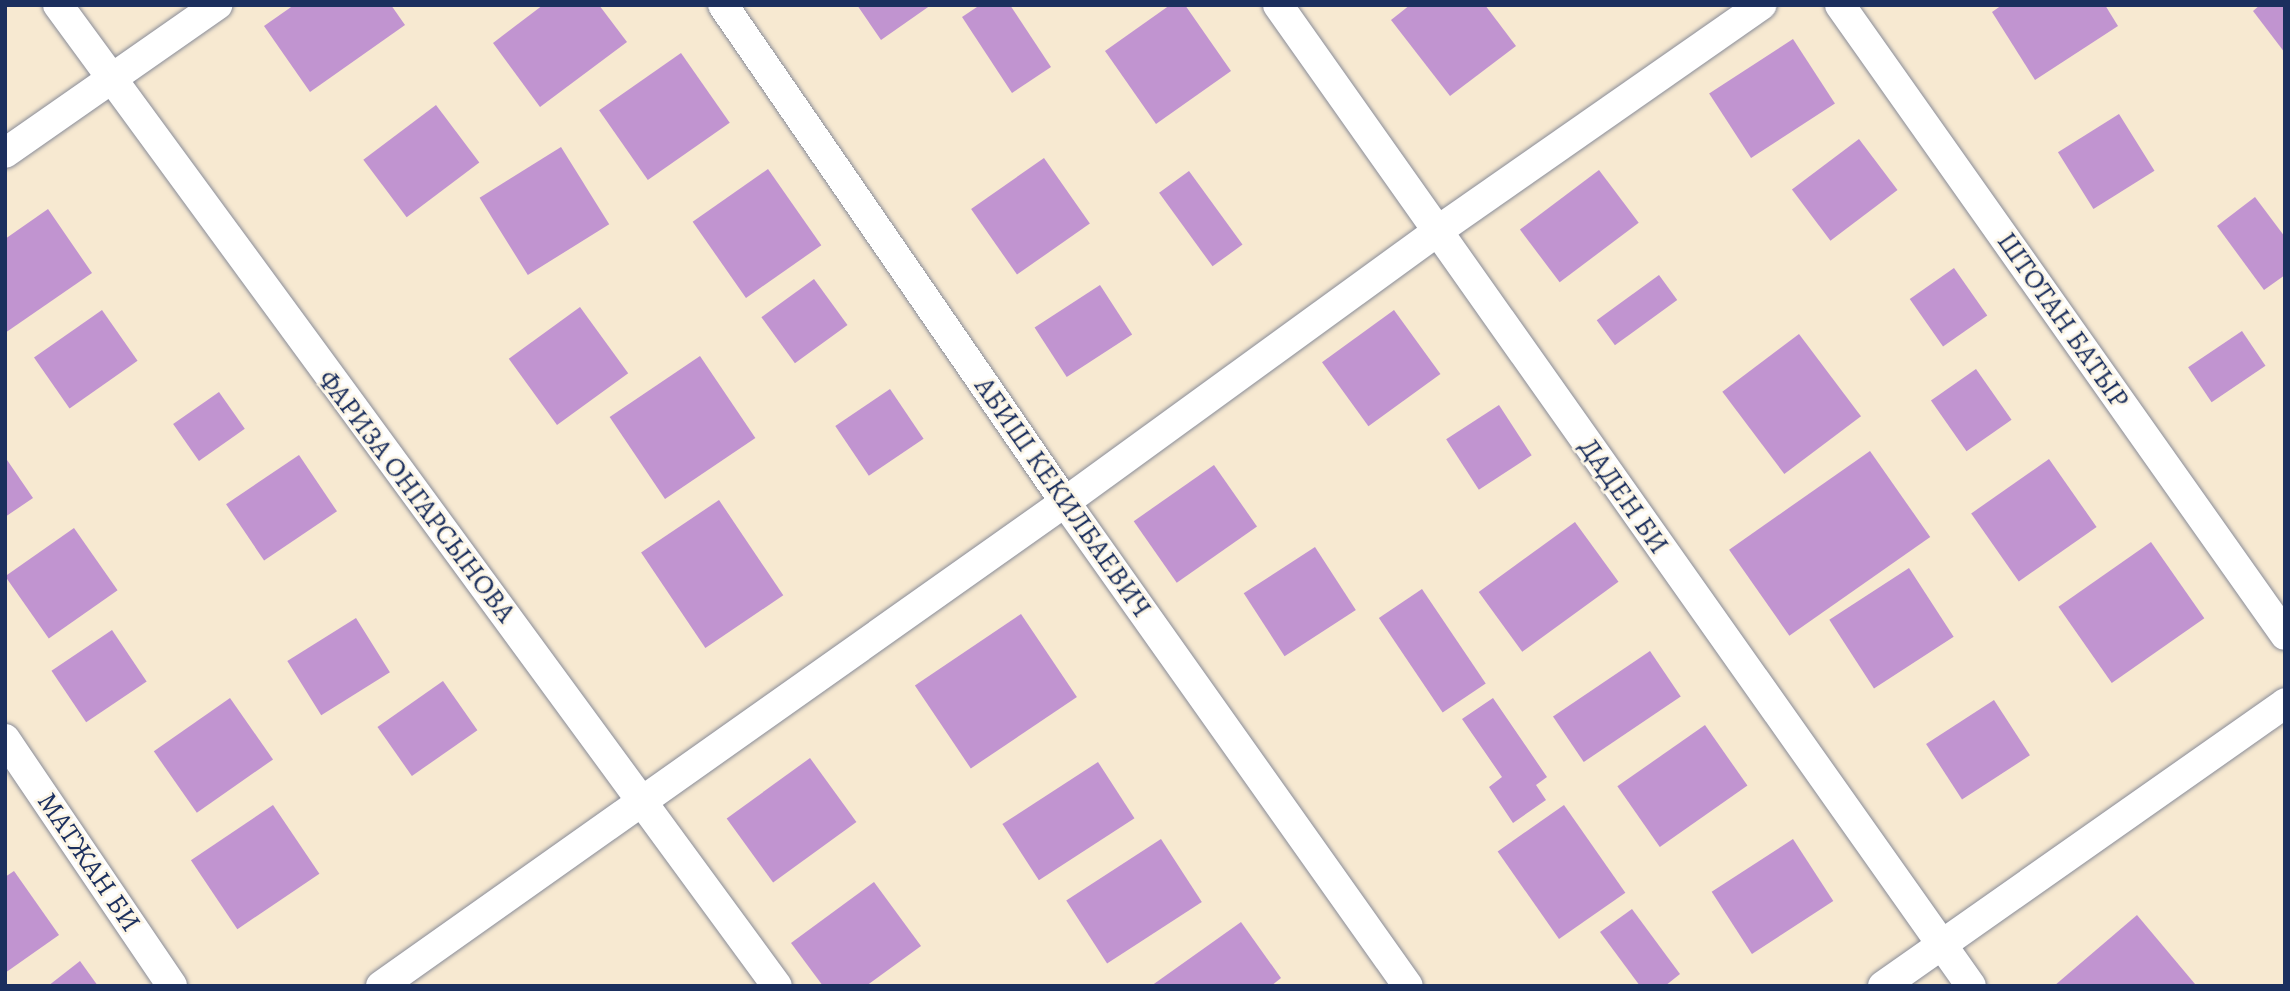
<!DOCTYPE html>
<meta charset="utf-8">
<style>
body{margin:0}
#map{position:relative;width:2290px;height:991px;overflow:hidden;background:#f7e9d1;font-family:Alegreya,serif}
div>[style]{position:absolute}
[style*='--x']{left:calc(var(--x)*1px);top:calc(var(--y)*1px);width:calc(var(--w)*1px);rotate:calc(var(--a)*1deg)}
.building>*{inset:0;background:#c194d0;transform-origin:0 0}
.roads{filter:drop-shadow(0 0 2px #898c98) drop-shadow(0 0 2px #898c98)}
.minor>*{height:30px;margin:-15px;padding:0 15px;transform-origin:15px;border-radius:15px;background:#fff}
span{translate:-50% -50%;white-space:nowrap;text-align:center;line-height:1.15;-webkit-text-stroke:5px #fcf5e5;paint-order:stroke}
.street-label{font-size:28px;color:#1b2f5e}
.frame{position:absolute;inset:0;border:7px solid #1b2f5e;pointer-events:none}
</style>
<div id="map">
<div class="building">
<i style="clip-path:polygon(294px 5px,391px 5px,405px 25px,310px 92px,264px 26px)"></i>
<i style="clip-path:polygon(543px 5px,599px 5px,627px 42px,540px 107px,493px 43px)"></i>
<i style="clip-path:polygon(857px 5px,931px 5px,881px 40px)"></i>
<i style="clip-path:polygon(980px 5px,1010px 5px,1051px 67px,1012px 93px,962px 17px)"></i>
<i style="clip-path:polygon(1170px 5px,1185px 5px,1231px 71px,1156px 124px,1105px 51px)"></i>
<i style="clip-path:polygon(1410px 5px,1485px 5px,1516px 46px,1450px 96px,1391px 20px)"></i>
<i style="clip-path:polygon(2002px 5px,2105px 5px,2118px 26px,2035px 80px,1992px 12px)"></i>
<i style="clip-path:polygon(2260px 5px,2285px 5px,2285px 53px,2253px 11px)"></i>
<i style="left:1793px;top:39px;width:77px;height:100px;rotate:57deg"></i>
<i style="left:681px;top:53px;width:85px;height:100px;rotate:55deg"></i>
<i style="left:436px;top:105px;width:72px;height:91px;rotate:53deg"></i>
<i style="left:2119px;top:114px;width:67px;height:72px;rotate:58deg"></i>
<i style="left:1859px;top:139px;width:64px;height:84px;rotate:53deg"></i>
<i style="left:561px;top:147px;width:91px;height:96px;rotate:58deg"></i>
<i style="left:1044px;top:158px;width:80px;height:89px;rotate:55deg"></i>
<i style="left:768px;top:169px;width:93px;height:92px;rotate:55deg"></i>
<i style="left:1599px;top:170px;width:66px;height:99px;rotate:53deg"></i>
<i style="left:1189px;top:171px;width:91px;height:37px;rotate:54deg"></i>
<i style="clip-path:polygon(2255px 197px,2285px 237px,2285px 275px,2264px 290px,2217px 226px)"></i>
<i style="clip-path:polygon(48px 209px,92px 273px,5px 333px,5px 239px)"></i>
<i style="left:1954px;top:268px;width:58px;height:54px;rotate:55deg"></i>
<i style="left:1659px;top:275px;width:31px;height:77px;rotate:54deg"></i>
<i style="left:814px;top:279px;width:57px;height:65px;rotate:54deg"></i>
<i style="left:1100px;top:285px;width:59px;height:78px;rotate:57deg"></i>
<i style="left:580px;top:307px;width:82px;height:88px;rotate:54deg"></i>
<i style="left:102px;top:310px;width:62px;height:83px;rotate:55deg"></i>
<i style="left:1394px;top:310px;width:79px;height:89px;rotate:54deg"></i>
<i style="left:2242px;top:331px;width:42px;height:65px;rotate:56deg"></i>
<i style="left:1799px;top:334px;width:103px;height:96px;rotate:53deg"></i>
<i style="left:700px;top:356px;width:99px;height:109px;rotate:56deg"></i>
<i style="left:1976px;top:369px;width:62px;height:55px;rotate:55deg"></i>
<i style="left:890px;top:389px;width:60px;height:66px;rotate:56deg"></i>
<i style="left:219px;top:392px;width:45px;height:56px;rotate:55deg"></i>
<i style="left:1499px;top:405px;width:60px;height:63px;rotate:57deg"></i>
<i style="left:1870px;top:451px;width:105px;height:172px;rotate:55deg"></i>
<i style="left:299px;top:455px;width:68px;height:88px;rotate:56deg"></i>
<i style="clip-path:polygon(5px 457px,33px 498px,5px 517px)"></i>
<i style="left:2049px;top:459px;width:83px;height:95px;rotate:55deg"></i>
<i style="left:1214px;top:465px;width:75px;height:98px;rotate:55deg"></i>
<i style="left:719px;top:500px;width:115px;height:94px;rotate:56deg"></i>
<i style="left:1575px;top:522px;width:74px;height:119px;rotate:54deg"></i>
<i style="left:74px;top:528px;width:76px;height:84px;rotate:55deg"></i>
<i style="left:2151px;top:542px;width:93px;height:113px;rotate:55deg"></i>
<i style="left:1315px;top:547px;width:75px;height:85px;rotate:57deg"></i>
<i style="left:1909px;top:568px;width:82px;height:95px;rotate:57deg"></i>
<i style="left:1422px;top:589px;width:114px;height:52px;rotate:56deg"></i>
<i style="left:1021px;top:614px;width:100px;height:128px;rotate:56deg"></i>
<i style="left:356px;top:618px;width:64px;height:81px;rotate:58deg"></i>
<i style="left:112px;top:630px;width:62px;height:73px;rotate:56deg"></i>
<i style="left:1650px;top:651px;width:55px;height:117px;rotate:56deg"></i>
<i style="left:443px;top:681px;width:60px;height:80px;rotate:55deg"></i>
<i style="left:230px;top:698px;width:75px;height:93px;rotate:55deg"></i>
<i style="clip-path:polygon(1493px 698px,1547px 777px,1536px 785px,1546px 800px,1513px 823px,1489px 787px,1502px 777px,1462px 719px)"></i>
<i style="left:1994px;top:700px;width:66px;height:81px;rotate:57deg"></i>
<i style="left:1705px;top:725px;width:74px;height:107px;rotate:55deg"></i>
<i style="left:810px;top:758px;width:79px;height:103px;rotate:54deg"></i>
<i style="left:1098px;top:762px;width:67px;height:114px;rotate:57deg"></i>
<i style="left:273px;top:805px;width:83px;height:99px;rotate:56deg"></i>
<i style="left:1564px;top:805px;width:107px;height:81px;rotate:55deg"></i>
<i style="left:1161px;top:839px;width:75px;height:113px;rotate:57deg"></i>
<i style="left:1793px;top:839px;width:74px;height:97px;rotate:57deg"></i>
<i style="clip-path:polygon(14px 871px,59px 935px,5px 973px,5px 877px)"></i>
<i style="clip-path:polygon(874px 882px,921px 946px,866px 986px,823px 986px,791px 943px)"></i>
<i style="clip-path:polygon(1632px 909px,1680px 974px,1665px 986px,1640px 986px,1600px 932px)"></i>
<i style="clip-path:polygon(2137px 915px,2195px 984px,2054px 986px)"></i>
<i style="clip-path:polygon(1241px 922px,1281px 978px,1271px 986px,1151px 986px)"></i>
<i style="clip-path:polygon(80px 961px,98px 986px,48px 986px)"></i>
</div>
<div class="roads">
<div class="minor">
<i style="--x:58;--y:5;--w:1216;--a:53.76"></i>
<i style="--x:723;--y:5;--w:603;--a:55.47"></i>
<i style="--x:1065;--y:502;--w:593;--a:54.68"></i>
<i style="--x:1278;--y:5;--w:1201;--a:54.76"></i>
<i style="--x:1840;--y:5;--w:771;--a:54.76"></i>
<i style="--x:5;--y:153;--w:259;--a:-34.9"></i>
<i style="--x:5;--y:739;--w:298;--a:55.9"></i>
<i style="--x:381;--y:986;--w:838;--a:-35.28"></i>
<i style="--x:1065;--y:502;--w:459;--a:-36"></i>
<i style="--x:1436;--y:232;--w:397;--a:-34.9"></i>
<i style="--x:1883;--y:986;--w:492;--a:-35.1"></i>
</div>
</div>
<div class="street-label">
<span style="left:2063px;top:320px;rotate:55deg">ШТОТАН БАТЫР</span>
<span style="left:417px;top:496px;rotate:53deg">ФАРИЗА ОНГАРСЫНОВА</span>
<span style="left:1624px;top:496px;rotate:55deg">ДАДЕН БИ</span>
<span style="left:1063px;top:497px;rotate:55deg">АБИШ КЕКИЛБАЕВИЧ</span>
<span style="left:89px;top:862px;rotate:56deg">МАТЖАН БИ</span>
</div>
<div class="frame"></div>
</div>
